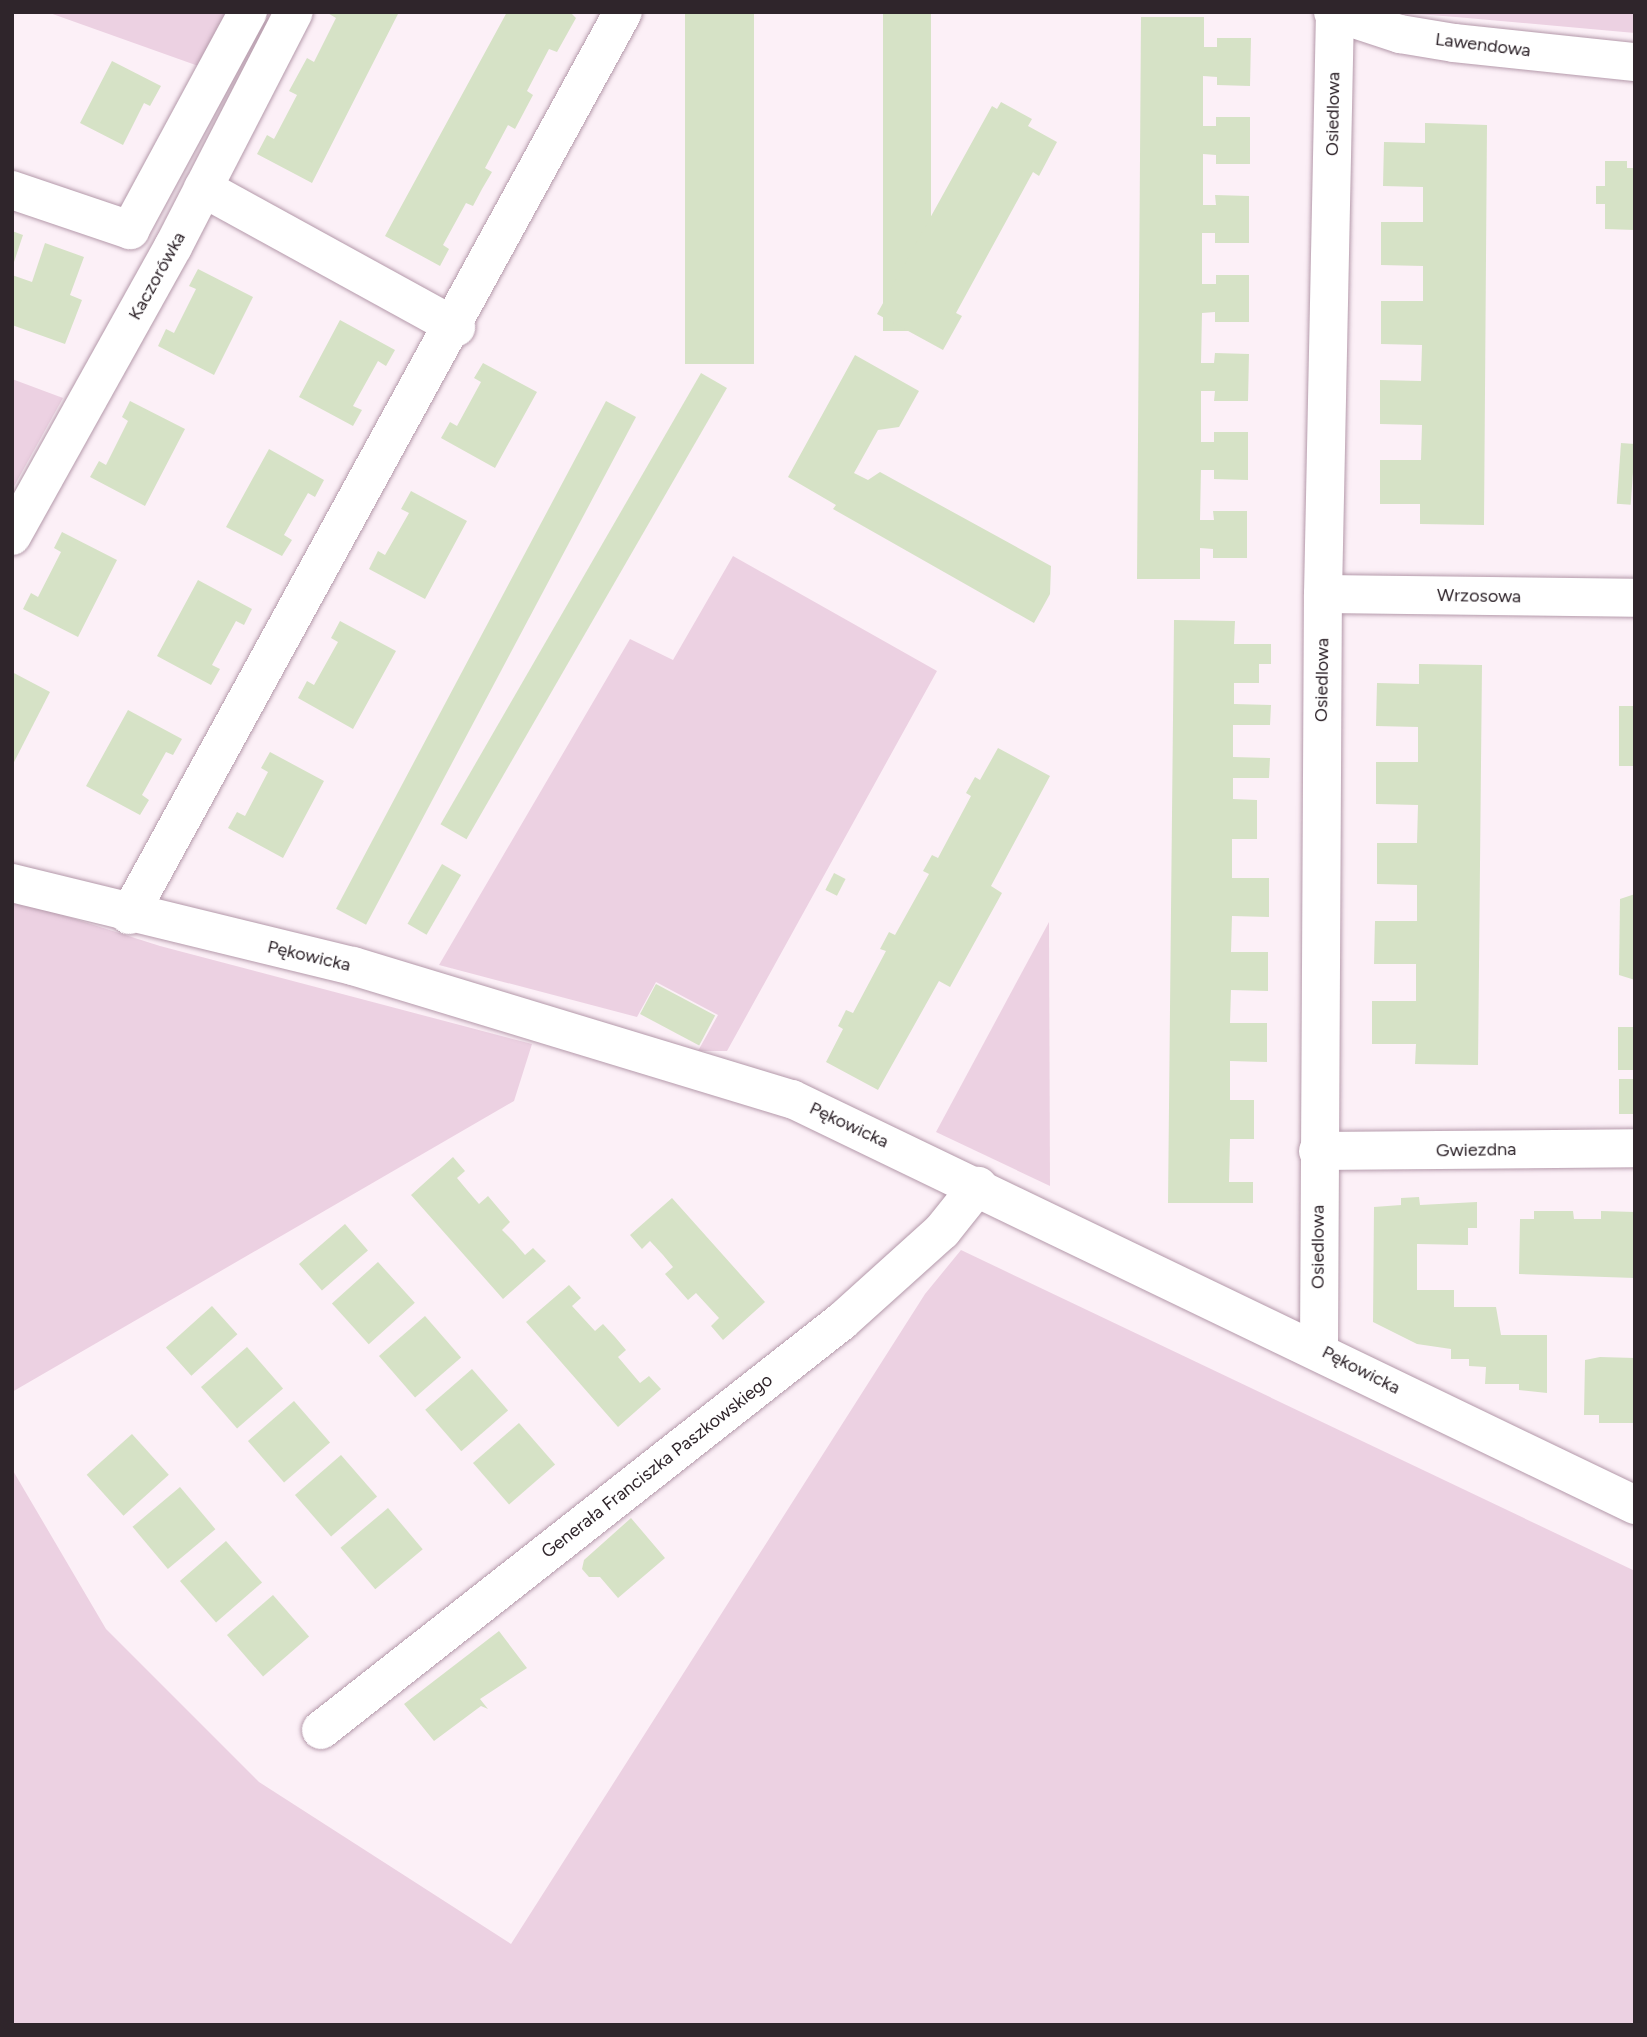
<!DOCTYPE html>
<meta charset="utf-8">
<style>
body{margin:0}
#map{position:relative;width:1647px;height:2037px;overflow:hidden;background:#fcf0f7;font-family:Figtree,sans-serif}
div>[style]{position:absolute}
[style*='--x']{left:calc(var(--x)*1px);top:calc(var(--y)*1px);width:calc(var(--w)*1px);rotate:calc(var(--a)*1deg)}
.green>*{inset:0;background:#ecd1e2}
.building>*{inset:0;background:#d6e2c6;transform-origin:0 0}
.roads{filter:drop-shadow(0 0 2px #b499aa) drop-shadow(0 0 2px #b499aa)}
.minor>*{height:38px;margin:-19px;padding:0 19px;transform-origin:19px;border-radius:19px;background:#fff}
span{translate:-50% -50%;white-space:nowrap;text-align:center;line-height:1.15;-webkit-text-stroke:5px #fff;paint-order:stroke}
.street-label{font-size:18px;color:#2f252b}
.frame{position:absolute;inset:0;border:14px solid #2f252b;pointer-events:none}
</style>
<div id="map">
<div class="green">
<i style="clip-path:polygon(47px 12px,266px 12px,232px 78px)"></i>
<i style="clip-path:polygon(1391px 12px,1635px 12px,1635px 33px,1456px 17px)"></i>
<i style="clip-path:polygon(12px 379px,63px 398px,12px 490px)"></i>
<i style="clip-path:polygon(733px 556px,937px 671px,727px 1051px,698px 1051px,718px 1015px,656px 982px,637px 1017px,439px 965px,630px 639px,673px 660px)"></i>
<i style="clip-path:polygon(12px 899px,160px 946px,532px 1044px,514px 1101px,12px 1392px)"></i>
<i style="clip-path:polygon(1049px 922px,1050px 1186px,936px 1132px)"></i>
<i style="clip-path:polygon(961px 1250px,1635px 1571px,1635px 2025px,12px 2025px,12px 1469px,106px 1629px,259px 1782px,511px 1944px,925px 1294px)"></i>
</div>
<div class="building">
<i style="clip-path:polygon(326px 12px,399px 12px,312px 183px,257px 154px,267px 135px,274px 139px,297px 95px,289px 91px,307px 58px,314px 62px,336px 18px)"></i>
<i style="clip-path:polygon(507px 12px,570px 12px,576px 18px,557px 52px,549px 49px,527px 91px,533px 95px,515px 129px,508px 125px,485px 168px,492px 172px,482px 189px,473px 206px,466px 203px,443px 245px,449px 249px,440px 266px,385px 236px)"></i>
<i style="left:685px;top:12px;width:69px;height:352px"></i>
<i style="left:883px;top:12px;width:48px;height:319px"></i>
<i style="clip-path:polygon(1141px 17px,1204px 17px,1204px 47px,1217px 47px,1217px 38px,1251px 38px,1250px 86px,1217px 85px,1217px 77px,1203px 76px,1203px 126px,1216px 126px,1216px 117px,1250px 117px,1250px 164px,1216px 164px,1216px 155px,1203px 154px,1203px 205px,1216px 205px,1215px 195px,1249px 196px,1249px 243px,1215px 243px,1215px 233px,1202px 233px,1202px 284px,1216px 284px,1216px 275px,1249px 275px,1249px 322px,1215px 322px,1215px 312px,1202px 313px,1201px 363px,1214px 363px,1215px 353px,1249px 354px,1248px 401px,1214px 401px,1215px 391px,1201px 391px,1201px 442px,1214px 442px,1214px 432px,1248px 432px,1248px 480px,1214px 479px,1214px 470px,1201px 470px,1200px 520px,1214px 520px,1213px 511px,1247px 511px,1247px 558px,1213px 558px,1213px 549px,1200px 548px,1200px 579px,1137px 579px)"></i>
<i style="clip-path:polygon(112px 61px,161px 86px,150px 106px,144px 103px,123px 145px,80px 123px)"></i>
<i style="clip-path:polygon(1001px 102px,1032px 119px,1028px 126px,1057px 142px,1039px 176px,1033px 172px,956px 313px,962px 316px,943px 350px,877px 314px,992px 106px,997px 109px)"></i>
<i style="clip-path:polygon(1425px 123px,1487px 125px,1484px 525px,1420px 524px,1420px 504px,1380px 504px,1380px 460px,1421px 460px,1422px 425px,1380px 424px,1380px 380px,1421px 381px,1422px 345px,1381px 344px,1381px 301px,1423px 301px,1423px 266px,1381px 265px,1381px 222px,1423px 222px,1423px 187px,1383px 186px,1384px 142px,1425px 143px)"></i>
<i style="clip-path:polygon(1605px 161px,1627px 161px,1627px 168px,1635px 168px,1635px 230px,1605px 229px,1605px 204px,1596px 204px,1596px 186px,1605px 186px)"></i>
<i style="clip-path:polygon(12px 231px,23px 235px,13px 265px,12px 265px)"></i>
<i style="clip-path:polygon(45px 243px,84px 257px,70px 295px,82px 300px,65px 344px,12px 325px,12px 275px,32px 282px)"></i>
<i style="clip-path:polygon(198px 269px,253px 297px,214px 375px,158px 346px,166px 329px,174px 333px,196px 289px,189px 286px)"></i>
<i style="clip-path:polygon(340px 320px,395px 350px,386px 366px,378px 361px,353px 406px,362px 410px,353px 426px,299px 397px)"></i>
<i style="clip-path:polygon(855px 355px,919px 391px,899px 427px,878px 430px,854px 473px,868px 480px,880px 472px,1051px 566px,1050px 594px,1034px 623px,833px 509px,836px 505px,788px 477px)"></i>
<i style="clip-path:polygon(483px 363px,537px 392px,495px 468px,441px 438px,450px 422px,457px 426px,481px 382px,474px 378px)"></i>
<i style="left:701px;top:373px;width:30px;height:521px;rotate:30deg"></i>
<i style="clip-path:polygon(130px 401px,185px 429px,145px 506px,90px 477px,99px 461px,106px 465px,128px 421px,122px 417px)"></i>
<i style="left:606px;top:401px;width:34px;height:575px;rotate:28deg"></i>
<i style="left:1621px;top:443px;width:14px;height:61px;rotate:4deg"></i>
<i style="clip-path:polygon(269px 449px,324px 480px,315px 497px,308px 493px,284px 535px,292px 540px,282px 556px,226px 527px)"></i>
<i style="clip-path:polygon(411px 491px,467px 521px,425px 599px,369px 569px,378px 551px,385px 555px,409px 513px,401px 509px)"></i>
<i style="clip-path:polygon(62px 532px,117px 560px,78px 637px,23px 609px,31px 593px,38px 597px,61px 552px,54px 548px)"></i>
<i style="clip-path:polygon(198px 580px,252px 609px,244px 625px,236px 621px,212px 665px,220px 669px,211px 685px,157px 656px)"></i>
<i style="clip-path:polygon(1174px 620px,1235px 621px,1234px 644px,1271px 644px,1271px 664px,1259px 664px,1259px 683px,1234px 683px,1234px 704px,1271px 705px,1270px 725px,1233px 725px,1233px 757px,1270px 758px,1269px 778px,1233px 778px,1233px 799px,1257px 800px,1257px 839px,1232px 839px,1232px 878px,1269px 878px,1269px 917px,1232px 916px,1231px 952px,1268px 952px,1268px 991px,1231px 990px,1230px 1023px,1267px 1023px,1267px 1062px,1230px 1061px,1230px 1100px,1254px 1100px,1254px 1139px,1230px 1139px,1229px 1182px,1253px 1182px,1253px 1203px,1168px 1203px)"></i>
<i style="clip-path:polygon(340px 621px,396px 651px,353px 729px,298px 698px,307px 681px,314px 685px,338px 642px,331px 638px)"></i>
<i style="clip-path:polygon(1419px 664px,1482px 665px,1478px 1065px,1415px 1064px,1416px 1044px,1372px 1044px,1372px 1001px,1416px 1001px,1416px 964px,1374px 964px,1375px 921px,1417px 921px,1417px 885px,1377px 884px,1377px 843px,1417px 843px,1418px 805px,1376px 804px,1376px 762px,1418px 762px,1418px 727px,1376px 726px,1377px 683px,1419px 684px)"></i>
<i style="clip-path:polygon(12px 672px,50px 692px,12px 766px)"></i>
<i style="left:1619px;top:706px;width:16px;height:60px"></i>
<i style="clip-path:polygon(128px 710px,182px 739px,173px 755px,166px 752px,142px 795px,149px 800px,140px 815px,86px 786px)"></i>
<i style="clip-path:polygon(998px 748px,1050px 776px,991px 886px,1002px 893px,950px 987px,939px 981px,878px 1090px,826px 1062px,843px 1029px,838px 1026px,846px 1010px,853px 1013px,886px 951px,880px 949px,889px 932px,895px 935px,929px 874px,923px 871px,932px 855px,938px 858px,971px 796px,966px 793px,975px 777px,980px 780px)"></i>
<i style="clip-path:polygon(270px 752px,324px 781px,283px 858px,228px 828px,237px 812px,245px 816px,268px 772px,261px 768px)"></i>
<i style="left:442px;top:864px;width:22px;height:69px;rotate:30deg"></i>
<i style="left:834px;top:873px;width:13px;height:19px;rotate:27deg"></i>
<i style="clip-path:polygon(1635px 894px,1635px 980px,1619px 975px,1620px 899px)"></i>
<i style="left:656px;top:984px;width:67px;height:34px;rotate:28deg"></i>
<i style="left:1635px;top:1027px;width:43px;height:17px;rotate:90deg"></i>
<i style="left:1619px;top:1079px;width:16px;height:35px"></i>
<i style="clip-path:polygon(453px 1157px,465px 1171px,457px 1178px,467px 1190px,479px 1204px,488px 1196px,510px 1222px,502px 1230px,513px 1241px,525px 1255px,533px 1248px,546px 1261px,503px 1299px,411px 1195px)"></i>
<i style="clip-path:polygon(1419px 1197px,1420px 1205px,1477px 1202px,1477px 1228px,1468px 1228px,1468px 1245px,1417px 1244px,1417px 1290px,1454px 1290px,1454px 1307px,1496px 1307px,1501px 1335px,1547px 1335px,1547px 1393px,1519px 1390px,1519px 1384px,1485px 1384px,1486px 1367px,1469px 1366px,1469px 1359px,1451px 1359px,1451px 1349px,1417px 1344px,1373px 1322px,1374px 1207px,1401px 1205px,1401px 1198px)"></i>
<i style="clip-path:polygon(672px 1198px,765px 1302px,723px 1340px,711px 1326px,719px 1318px,696px 1293px,688px 1300px,665px 1274px,673px 1267px,663px 1255px,650px 1241px,642px 1249px,630px 1235px)"></i>
<i style="clip-path:polygon(1534px 1211px,1573px 1211px,1574px 1219px,1601px 1219px,1601px 1211px,1635px 1212px,1635px 1278px,1519px 1274px,1520px 1219px,1534px 1219px)"></i>
<i style="left:345px;top:1224px;width:35px;height:61px;rotate:49deg"></i>
<i style="left:378px;top:1262px;width:55px;height:62px;rotate:48deg"></i>
<i style="clip-path:polygon(569px 1285px,581px 1298px,572px 1306px,595px 1331px,603px 1324px,615px 1337px,626px 1350px,618px 1357px,640px 1383px,649px 1376px,661px 1389px,618px 1427px,526px 1322px)"></i>
<i style="left:212px;top:1306px;width:38px;height:62px;rotate:48deg"></i>
<i style="left:425px;top:1316px;width:55px;height:61px;rotate:49deg"></i>
<i style="left:247px;top:1347px;width:55px;height:61px;rotate:49deg"></i>
<i style="clip-path:polygon(1600px 1357px,1635px 1358px,1635px 1423px,1599px 1423px,1599px 1415px,1584px 1415px,1585px 1360px)"></i>
<i style="left:472px;top:1369px;width:55px;height:62px;rotate:49deg"></i>
<i style="left:294px;top:1401px;width:55px;height:61px;rotate:49deg"></i>
<i style="left:519px;top:1423px;width:55px;height:61px;rotate:49deg"></i>
<i style="left:132px;top:1434px;width:55px;height:61px;rotate:48deg"></i>
<i style="left:341px;top:1455px;width:55px;height:61px;rotate:49deg"></i>
<i style="left:180px;top:1487px;width:55px;height:62px;rotate:50deg"></i>
<i style="left:388px;top:1508px;width:54px;height:62px;rotate:50deg"></i>
<i style="clip-path:polygon(631px 1518px,665px 1558px,618px 1598px,600px 1577px,589px 1577px,582px 1569px,584px 1560px)"></i>
<i style="left:226px;top:1541px;width:55px;height:61px;rotate:49deg"></i>
<i style="left:273px;top:1595px;width:55px;height:61px;rotate:49deg"></i>
<i style="clip-path:polygon(499px 1631px,527px 1668px,480px 1699px,488px 1709px,481px 1706px,434px 1741px,404px 1704px)"></i>
</div>
<div class="roads">
<div class="minor">
<i style="--x:1333;--y:12;--w:71;--a:18.2"></i>
<i style="--x:1400;--y:34;--w:55;--a:9.5"></i>
<i style="--x:1454;--y:43;--w:182;--a:6"></i>
<i style="--x:203;--y:188;--w:289;--a:28.8"></i>
<i style="--x:12;--y:190;--w:125;--a:18.7"></i>
<i style="--x:130;--y:230;--w:248;--a:-61.6"></i>
<i style="--x:12;--y:536;--w:331;--a:-60.9"></i>
<i style="--x:173;--y:247;--w:264;--a:-62.8"></i>
<i style="--x:1323;--y:594;--w:312;--a:0.7"></i>
<i style="--x:12;--y:883;--w:351;--a:13.7"></i>
<i style="--x:353;--y:966;--w:459;--a:16.9"></i>
<i style="--x:792;--y:1099;--w:936;--a:25.72"></i>
<i style="--x:129;--y:915;--w:1029;--a:-61.32"></i>
<i style="--x:1318;--y:1151;--w:317;--a:-0.5"></i>
<i style="--x:1319;--y:1348;--w:754;--a:-89.7"></i>
<i style="--x:1323;--y:594;--w:581;--a:-88.82"></i>
<i style="--x:321;--y:1730;--w:662;--a:-38.13"></i>
<i style="--x:842;--y:1321;--w:135;--a:-42"></i>
<i style="--x:942;--y:1231;--w:58;--a:-51.3"></i>
</div>
</div>
<div class="street-label">
<span style="left:1483px;top:45px;rotate:7deg">Lawendowa</span>
<span style="left:1333px;top:114px;rotate:-89deg">Osiedlowa</span>
<span style="left:157px;top:276px;rotate:-61deg">Kaczorówka</span>
<span style="left:1479px;top:596px;rotate:1deg">Wrzosowa</span>
<span style="left:1322px;top:680px;rotate:-89deg">Osiedlowa</span>
<span style="left:309px;top:956px;rotate:13deg">Pękowicka</span>
<span style="left:849px;top:1125px;rotate:25deg">Pękowicka</span>
<span style="left:1476px;top:1150px;rotate:-1deg">Gwiezdna</span>
<span style="left:1318px;top:1247px;rotate:-90deg">Osiedlowa</span>
<span style="left:1361px;top:1370px;rotate:27deg">Pękowicka</span>
<span style="left:657px;top:1466px;rotate:-38deg">Generała Franciszka Paszkowskiego</span>
</div>
<div class="frame"></div>
</div>
